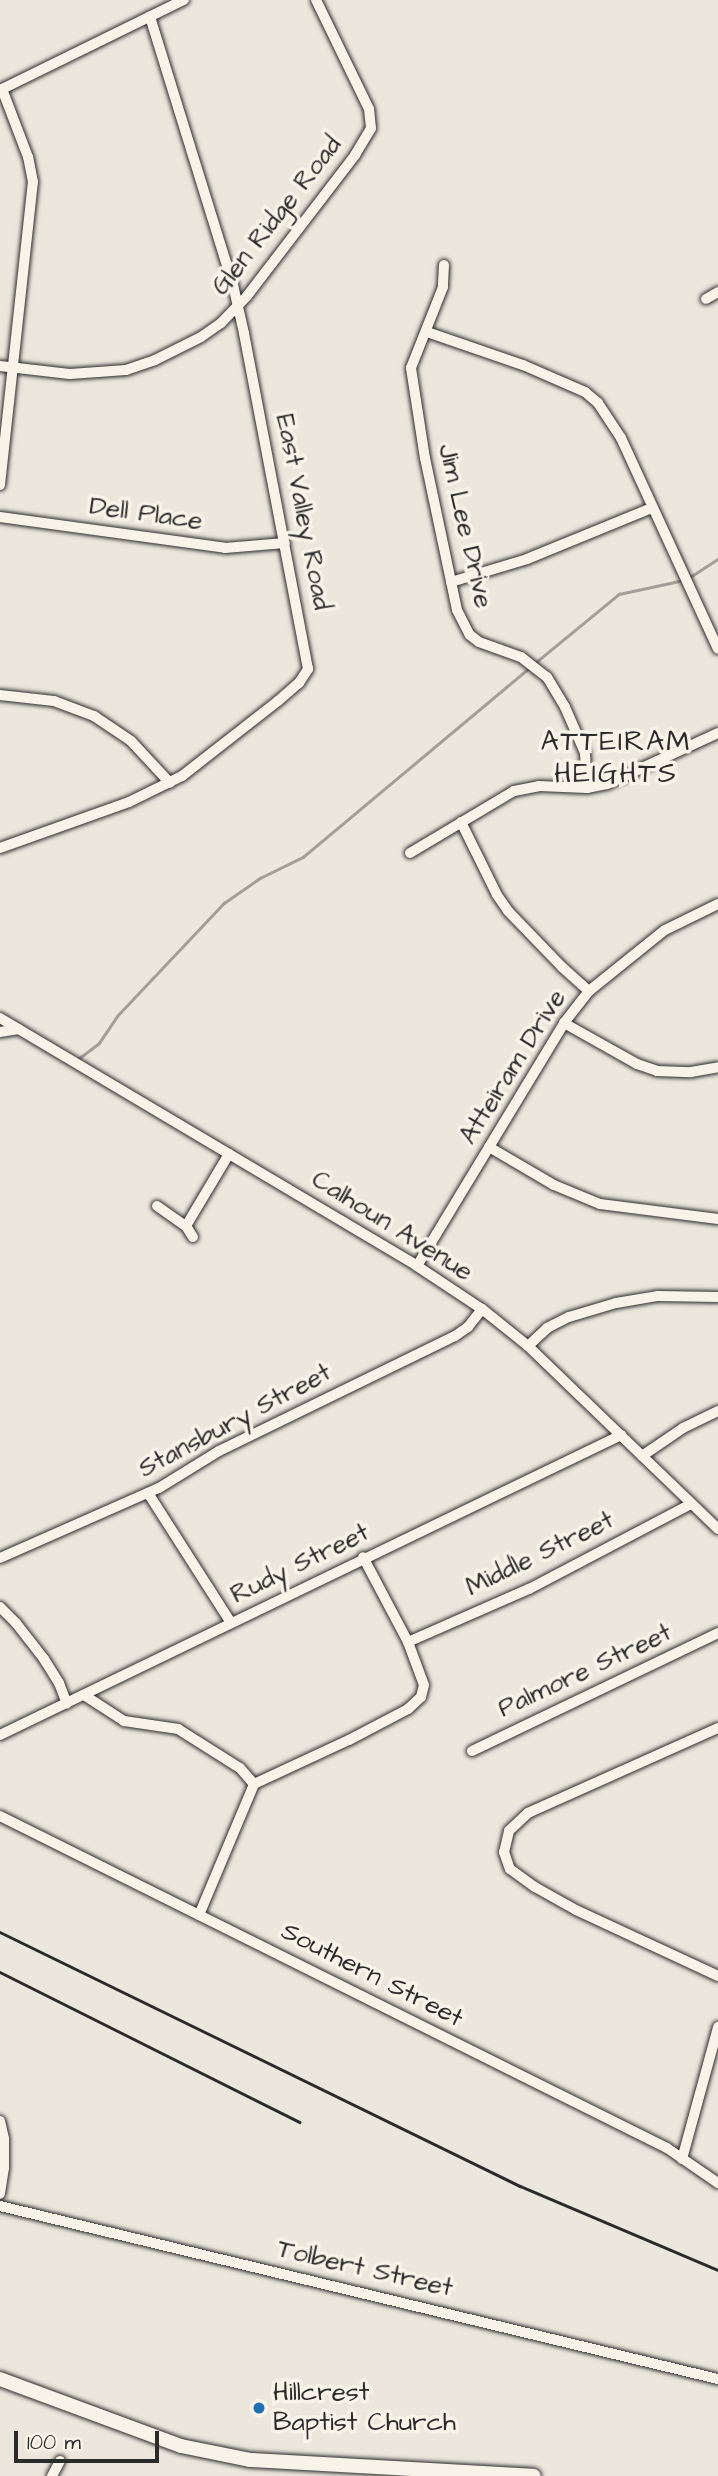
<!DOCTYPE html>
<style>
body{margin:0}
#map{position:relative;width:718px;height:2476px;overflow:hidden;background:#ebe7dd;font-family:"Architects Daughter",sans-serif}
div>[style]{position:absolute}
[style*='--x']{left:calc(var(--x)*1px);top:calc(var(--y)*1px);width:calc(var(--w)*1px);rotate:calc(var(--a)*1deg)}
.stream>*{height:2.5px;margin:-1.25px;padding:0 1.25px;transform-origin:1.25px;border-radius:1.25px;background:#a29f98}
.roads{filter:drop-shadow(0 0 2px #2b2b2b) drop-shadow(0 0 2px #2b2b2b)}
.minor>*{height:10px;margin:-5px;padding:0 5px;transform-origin:5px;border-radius:5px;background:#f7f3e8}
.major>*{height:14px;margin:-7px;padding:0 7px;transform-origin:7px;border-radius:7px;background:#f7f3e8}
.rail>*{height:2.5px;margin:-1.25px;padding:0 1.25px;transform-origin:1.25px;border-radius:1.25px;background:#2b2b2b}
.dots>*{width:19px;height:19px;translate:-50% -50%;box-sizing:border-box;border:4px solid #f7f3e8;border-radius:50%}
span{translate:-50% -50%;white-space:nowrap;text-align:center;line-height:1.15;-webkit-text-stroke:7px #f7f3e8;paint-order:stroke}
.street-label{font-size:26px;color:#2b2b2b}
.poi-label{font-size:26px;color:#2b2b2b}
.left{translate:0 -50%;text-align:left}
.neighbourhood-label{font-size:28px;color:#2b2b2b;letter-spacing:2px}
.scale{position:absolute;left:14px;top:2431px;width:145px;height:32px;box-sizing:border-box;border:4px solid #2b2b2b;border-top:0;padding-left:9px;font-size:21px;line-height:24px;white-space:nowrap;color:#2b2b2b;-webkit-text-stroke:5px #f7f3e8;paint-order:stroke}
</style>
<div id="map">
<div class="stream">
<i style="--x:690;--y:577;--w:33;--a:-33"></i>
<i style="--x:535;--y:663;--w:109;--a:-39.4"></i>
<i style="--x:619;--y:594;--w:66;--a:-12.2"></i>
<i style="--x:78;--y:1059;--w:26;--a:-37"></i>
<i style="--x:99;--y:1043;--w:32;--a:-56"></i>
<i style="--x:117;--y:1016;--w:156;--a:-46.6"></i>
<i style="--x:224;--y:903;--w:44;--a:-34.8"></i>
<i style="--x:260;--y:878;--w:48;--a:-26"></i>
<i style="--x:303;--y:857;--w:296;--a:-39.9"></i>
</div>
<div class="roads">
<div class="minor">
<i style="--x:0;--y:90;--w:205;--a:-26.1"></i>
<i style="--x:444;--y:265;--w:22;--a:93"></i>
<i style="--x:443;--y:287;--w:87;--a:111.6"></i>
<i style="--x:411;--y:368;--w:91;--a:81.2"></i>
<i style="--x:425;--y:458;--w:155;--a:78.1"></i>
<i style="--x:457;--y:610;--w:28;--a:63"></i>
<i style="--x:470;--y:635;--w:11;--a:38"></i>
<i style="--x:479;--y:642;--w:45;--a:19.7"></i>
<i style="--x:521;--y:657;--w:33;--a:38"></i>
<i style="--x:547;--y:677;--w:35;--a:59"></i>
<i style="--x:565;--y:707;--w:50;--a:66.5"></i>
<i style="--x:585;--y:753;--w:35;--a:87"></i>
<i style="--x:706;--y:299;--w:14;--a:-30"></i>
<i style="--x:427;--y:332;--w:102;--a:19"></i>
<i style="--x:523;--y:365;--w:68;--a:23.5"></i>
<i style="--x:585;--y:392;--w:17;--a:40"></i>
<i style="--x:598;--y:403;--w:42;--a:56.7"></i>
<i style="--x:621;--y:438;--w:232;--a:65.3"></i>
<i style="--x:0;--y:366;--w:70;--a:6.5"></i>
<i style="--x:70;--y:374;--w:56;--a:-4.1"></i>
<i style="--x:126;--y:370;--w:31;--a:-19"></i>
<i style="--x:155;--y:360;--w:51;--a:-26.6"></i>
<i style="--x:201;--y:337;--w:24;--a:-35"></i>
<i style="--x:221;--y:323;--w:37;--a:-46"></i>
<i style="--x:247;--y:296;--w:178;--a:-52.5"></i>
<i style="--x:355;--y:155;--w:31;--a:-59"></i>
<i style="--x:371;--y:128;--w:19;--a:-96"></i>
<i style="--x:369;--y:109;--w:121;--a:-115.9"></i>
<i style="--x:0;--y:485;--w:305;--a:-83.8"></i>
<i style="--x:33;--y:182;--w:25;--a:-101"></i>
<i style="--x:28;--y:157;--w:73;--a:-110.9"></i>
<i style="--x:0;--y:517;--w:227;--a:7.8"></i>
<i style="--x:225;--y:548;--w:60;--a:-4.8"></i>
<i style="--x:451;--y:582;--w:79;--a:-16.8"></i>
<i style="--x:527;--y:559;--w:135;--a:-22.2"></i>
<i style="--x:0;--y:695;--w:54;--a:6.3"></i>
<i style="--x:54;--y:701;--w:43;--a:20.6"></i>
<i style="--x:94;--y:716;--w:45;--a:34"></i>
<i style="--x:131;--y:741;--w:57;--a:47.1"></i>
<i style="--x:461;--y:822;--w:81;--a:63.7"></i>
<i style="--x:497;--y:895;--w:19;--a:55"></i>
<i style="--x:508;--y:911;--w:78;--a:46"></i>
<i style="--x:562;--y:967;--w:36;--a:42"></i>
<i style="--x:0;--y:848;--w:137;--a:-19.6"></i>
<i style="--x:129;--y:802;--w:59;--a:-26.1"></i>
<i style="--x:182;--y:776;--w:122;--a:-38"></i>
<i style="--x:278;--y:701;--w:28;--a:-41"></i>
<i style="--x:299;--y:683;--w:17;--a:-57"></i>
<i style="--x:308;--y:669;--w:342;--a:-100.8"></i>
<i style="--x:244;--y:333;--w:49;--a:-102.9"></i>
<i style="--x:233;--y:285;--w:281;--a:-107.2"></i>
<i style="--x:410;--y:853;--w:121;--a:-30.8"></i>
<i style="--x:514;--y:791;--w:25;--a:-11"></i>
<i style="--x:539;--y:786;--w:48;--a:2.4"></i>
<i style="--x:587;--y:788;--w:20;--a:-11"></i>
<i style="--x:607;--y:784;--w:122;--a:-24.7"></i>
<i style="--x:0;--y:1018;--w:485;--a:30.7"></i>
<i style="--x:417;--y:1266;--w:78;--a:33.5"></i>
<i style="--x:482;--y:1309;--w:59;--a:38.8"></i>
<i style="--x:528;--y:1346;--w:264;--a:43.9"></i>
<i style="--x:564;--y:1023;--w:84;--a:29.3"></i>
<i style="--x:637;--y:1064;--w:21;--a:19"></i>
<i style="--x:657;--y:1071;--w:34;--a:2"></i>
<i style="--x:691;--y:1072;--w:27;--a:-10"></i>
<i style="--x:0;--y:1032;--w:19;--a:-9"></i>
<i style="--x:489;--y:1147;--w:75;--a:30.3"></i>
<i style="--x:554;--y:1185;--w:50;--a:22.4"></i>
<i style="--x:600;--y:1204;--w:119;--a:7.2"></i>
<i style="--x:157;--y:1206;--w:35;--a:35"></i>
<i style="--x:186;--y:1226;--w:13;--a:58"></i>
<i style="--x:186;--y:1226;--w:84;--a:-59.2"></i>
<i style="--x:417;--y:1266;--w:284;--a:-58.8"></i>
<i style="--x:564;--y:1023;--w:41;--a:-52"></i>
<i style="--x:589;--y:991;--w:97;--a:-38.8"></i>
<i style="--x:665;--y:930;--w:59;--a:-26.1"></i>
<i style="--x:528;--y:1346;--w:26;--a:-43"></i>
<i style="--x:547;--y:1328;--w:25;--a:-27"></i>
<i style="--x:569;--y:1317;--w:49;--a:-16.6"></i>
<i style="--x:616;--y:1303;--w:43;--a:-9.5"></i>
<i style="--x:658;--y:1296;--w:60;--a:1"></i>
<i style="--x:642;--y:1456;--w:50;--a:-34.3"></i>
<i style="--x:683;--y:1428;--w:39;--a:-26"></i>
<i style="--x:148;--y:1493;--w:154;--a:57.4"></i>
<i style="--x:0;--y:1558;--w:174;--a:-23.8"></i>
<i style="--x:159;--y:1488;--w:70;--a:-31.7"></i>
<i style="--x:219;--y:1451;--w:263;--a:-26"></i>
<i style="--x:455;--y:1336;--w:16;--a:-35"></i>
<i style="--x:468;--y:1327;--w:23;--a:-52"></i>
<i style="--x:0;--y:1607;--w:23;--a:45"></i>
<i style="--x:16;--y:1623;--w:46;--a:52.1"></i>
<i style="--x:44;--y:1659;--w:28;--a:58"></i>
<i style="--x:59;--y:1683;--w:22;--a:69"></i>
<i style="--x:408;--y:1642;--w:132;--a:-23.7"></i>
<i style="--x:529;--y:1589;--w:183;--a:-27.7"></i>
<i style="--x:84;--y:1695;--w:48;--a:33"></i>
<i style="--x:124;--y:1721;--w:55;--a:8.4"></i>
<i style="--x:178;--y:1729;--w:73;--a:32.2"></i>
<i style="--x:240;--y:1768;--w:21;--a:49"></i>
<i style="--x:718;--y:1728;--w:208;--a:155.9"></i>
<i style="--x:528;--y:1813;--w:26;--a:137"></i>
<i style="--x:509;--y:1831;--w:22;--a:103"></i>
<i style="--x:504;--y:1852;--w:18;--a:71"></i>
<i style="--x:510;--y:1869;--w:31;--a:36"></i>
<i style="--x:535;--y:1887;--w:47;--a:29.3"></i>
<i style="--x:576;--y:1910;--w:157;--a:24.9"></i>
<i style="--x:0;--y:1735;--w:690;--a:-25.78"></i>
<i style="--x:472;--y:1751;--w:273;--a:-25.6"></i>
<i style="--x:0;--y:1816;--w:745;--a:26.46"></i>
<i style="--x:667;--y:2148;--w:62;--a:34.5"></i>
<i style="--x:199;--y:1915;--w:142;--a:-67.2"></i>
<i style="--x:254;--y:1784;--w:105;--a:-24.9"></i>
<i style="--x:349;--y:1740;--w:67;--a:-27.7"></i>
<i style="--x:408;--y:1709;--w:18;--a:-43"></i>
<i style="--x:421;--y:1697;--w:12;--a:-76"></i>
<i style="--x:424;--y:1685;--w:46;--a:-110.4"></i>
<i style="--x:408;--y:1642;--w:96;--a:-117.9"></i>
<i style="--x:0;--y:2121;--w:18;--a:77"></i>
<i style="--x:4;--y:2139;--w:29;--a:90"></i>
<i style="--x:4;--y:2168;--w:26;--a:99"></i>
<i style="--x:682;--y:2159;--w:137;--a:-74.7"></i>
<i style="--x:0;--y:2206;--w:739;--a:13.55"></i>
<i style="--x:52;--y:2476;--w:17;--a:-62"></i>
</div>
<div class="major">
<i style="--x:0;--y:2379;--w:193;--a:20.3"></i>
<i style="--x:181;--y:2446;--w:70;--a:11.5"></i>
<i style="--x:250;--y:2460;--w:284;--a:3.2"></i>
</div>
</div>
<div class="rail">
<i style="--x:0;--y:1932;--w:579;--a:26.03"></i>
<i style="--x:520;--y:2186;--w:215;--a:23"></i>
<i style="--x:0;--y:1972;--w:335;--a:26.6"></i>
</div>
<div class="dots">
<i style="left:259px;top:2408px;background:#1f6fb2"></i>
</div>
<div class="street-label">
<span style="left:277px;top:216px;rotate:-52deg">Glen Ridge Road</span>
<span style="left:303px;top:512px;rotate:79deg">East Valley Road</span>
<span style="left:146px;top:514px;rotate:8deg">Dell Place</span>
<span style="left:465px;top:526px;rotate:77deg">Jim Lee Drive</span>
<span style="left:513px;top:1067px;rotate:-58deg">Atteiram Drive</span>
<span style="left:392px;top:1226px;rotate:32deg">Calhoun Avenue</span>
<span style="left:235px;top:1421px;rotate:-28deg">Stansbury Street</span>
<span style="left:540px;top:1554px;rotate:-26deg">Middle Street</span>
<span style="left:300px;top:1564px;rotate:-26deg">Rudy Street</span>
<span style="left:585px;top:1671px;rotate:-25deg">Palmore Street</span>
<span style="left:372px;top:1975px;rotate:27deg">Southern Street</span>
<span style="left:365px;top:2269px;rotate:13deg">Tolbert Street</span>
</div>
<div class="poi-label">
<span class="left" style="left:273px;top:2408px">Hillcrest<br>Baptist Church</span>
</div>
<div class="neighbourhood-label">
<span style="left:616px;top:758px">ATTEIRAM<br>HEIGHTS</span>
</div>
<div class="scale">100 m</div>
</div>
